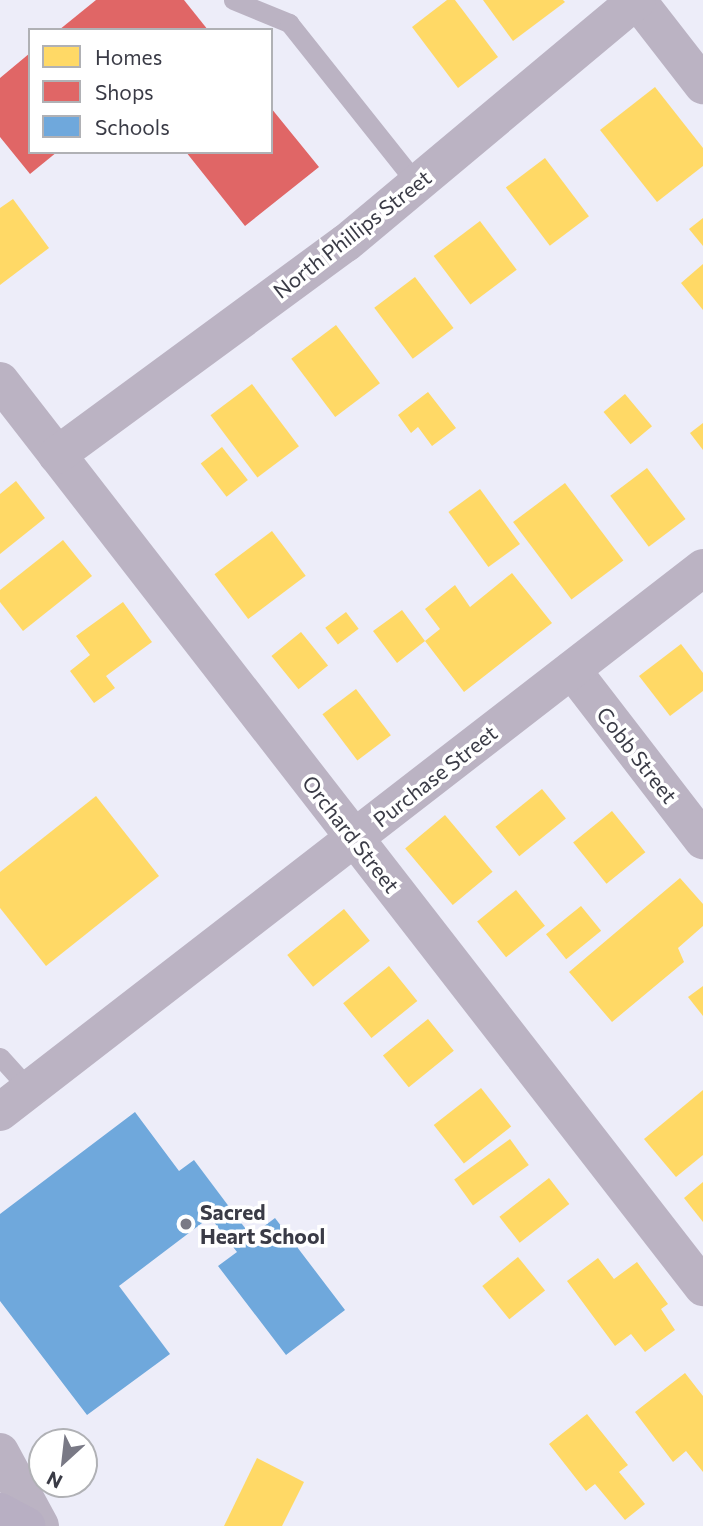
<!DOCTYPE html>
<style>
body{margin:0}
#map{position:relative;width:703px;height:1526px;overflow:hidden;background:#ededf9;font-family:Commissioner,sans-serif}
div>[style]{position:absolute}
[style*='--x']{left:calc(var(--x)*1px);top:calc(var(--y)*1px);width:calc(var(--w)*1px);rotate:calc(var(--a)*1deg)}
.homes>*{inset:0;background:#ffd966;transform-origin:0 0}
.shops>*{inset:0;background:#e06666}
.schools>*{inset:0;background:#6fa8dc}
.lane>*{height:19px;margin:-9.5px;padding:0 9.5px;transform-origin:9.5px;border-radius:9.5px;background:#bbb3c3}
.street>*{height:38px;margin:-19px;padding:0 19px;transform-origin:19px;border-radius:19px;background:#bbb3c3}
.highway>*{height:38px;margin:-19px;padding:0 19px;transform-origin:19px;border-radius:19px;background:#b8afc3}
.dots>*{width:19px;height:19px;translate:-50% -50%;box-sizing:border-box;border:4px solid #fff;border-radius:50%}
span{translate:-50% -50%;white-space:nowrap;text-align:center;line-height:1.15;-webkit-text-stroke:7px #fff;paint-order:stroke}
.street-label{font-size:21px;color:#3a3b46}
.poi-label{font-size:21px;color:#3a3b46;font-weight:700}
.left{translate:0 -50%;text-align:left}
.legend{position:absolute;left:28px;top:28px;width:245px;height:126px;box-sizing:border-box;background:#fff;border:2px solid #b0b1b5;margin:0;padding:9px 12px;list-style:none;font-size:21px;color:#3a3b46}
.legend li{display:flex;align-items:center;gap:14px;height:35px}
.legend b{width:35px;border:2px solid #b0b1b5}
.north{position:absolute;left:28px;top:1428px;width:70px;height:70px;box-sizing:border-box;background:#fff;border:2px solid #b0b1b5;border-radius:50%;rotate:207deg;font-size:19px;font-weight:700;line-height:28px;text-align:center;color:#3a3b46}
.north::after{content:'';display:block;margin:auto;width:24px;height:32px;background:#797985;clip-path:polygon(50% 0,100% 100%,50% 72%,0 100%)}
</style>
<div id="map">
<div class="homes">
<i style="clip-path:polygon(447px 0,455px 0,498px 57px,458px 88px,412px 27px)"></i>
<i style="clip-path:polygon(483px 0,563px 0,565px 2px,513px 41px)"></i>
<i style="clip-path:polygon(655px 87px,703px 148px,703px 166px,657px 202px,600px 130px)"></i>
<i style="left:545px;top:158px;width:73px;height:49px;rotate:53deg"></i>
<i style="clip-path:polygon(13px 199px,49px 248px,0 285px,0 208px)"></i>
<i style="clip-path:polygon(703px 218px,703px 246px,689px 229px)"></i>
<i style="left:480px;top:221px;width:61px;height:58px;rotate:53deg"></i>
<i style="clip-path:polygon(703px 264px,703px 310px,681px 283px)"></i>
<i style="left:415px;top:277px;width:64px;height:51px;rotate:53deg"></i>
<i style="left:336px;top:325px;width:73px;height:56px;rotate:53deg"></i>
<i style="left:252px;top:384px;width:78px;height:52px;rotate:53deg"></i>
<i style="clip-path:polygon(428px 392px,456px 428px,432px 446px,418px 427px,411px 433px,398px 415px)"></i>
<i style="left:625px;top:394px;width:42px;height:28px;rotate:50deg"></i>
<i style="clip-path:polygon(703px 423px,703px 450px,690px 433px)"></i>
<i style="left:222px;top:447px;width:42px;height:27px;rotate:52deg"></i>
<i style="left:647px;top:468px;width:64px;height:46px;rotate:53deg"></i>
<i style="clip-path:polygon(16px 481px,45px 518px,0 554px,0 494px)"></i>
<i style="left:565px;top:483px;width:97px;height:65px;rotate:53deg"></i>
<i style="left:480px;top:489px;width:68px;height:39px;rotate:54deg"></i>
<i style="left:272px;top:531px;width:56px;height:72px;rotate:53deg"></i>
<i style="clip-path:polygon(63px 540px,92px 576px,23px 631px,0 602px,0 590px)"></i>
<i style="clip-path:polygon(512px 573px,552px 623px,464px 692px,425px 641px,397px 663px,373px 631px,402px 610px,425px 641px,440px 629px,425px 609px,455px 585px,470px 607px)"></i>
<i style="clip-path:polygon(123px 602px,152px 642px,106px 676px,115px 688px,94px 703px,70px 671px,90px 655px,76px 636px)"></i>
<i style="left:346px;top:612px;width:21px;height:26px;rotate:53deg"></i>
<i style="left:301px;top:632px;width:43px;height:38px;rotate:51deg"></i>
<i style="clip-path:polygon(681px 644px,703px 673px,703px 691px,670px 716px,639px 676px)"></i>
<i style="left:356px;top:689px;width:58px;height:42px;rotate:53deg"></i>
<i style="left:542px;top:789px;width:38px;height:60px;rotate:51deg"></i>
<i style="clip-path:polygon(96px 796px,159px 876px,46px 966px,0 908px,0 872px)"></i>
<i style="left:612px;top:811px;width:53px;height:50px;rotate:51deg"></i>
<i style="left:445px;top:815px;width:74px;height:52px;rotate:50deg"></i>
<i style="clip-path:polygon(680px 878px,703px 904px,703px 926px,678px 948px,684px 962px,612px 1022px,569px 972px)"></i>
<i style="left:516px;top:890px;width:46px;height:50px;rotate:51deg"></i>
<i style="left:581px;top:906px;width:32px;height:45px;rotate:51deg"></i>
<i style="left:344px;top:909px;width:41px;height:73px;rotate:51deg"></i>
<i style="left:389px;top:966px;width:45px;height:59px;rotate:51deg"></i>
<i style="clip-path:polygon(703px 986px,703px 1016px,688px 997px)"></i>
<i style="left:428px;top:1019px;width:41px;height:58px;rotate:51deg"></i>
<i style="left:481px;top:1088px;width:49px;height:60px;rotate:52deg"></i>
<i style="clip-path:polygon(703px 1090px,703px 1155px,676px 1177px,644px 1139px)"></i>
<i style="left:510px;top:1139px;width:32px;height:69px;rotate:54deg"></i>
<i style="left:549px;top:1178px;width:33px;height:63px;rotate:52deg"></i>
<i style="clip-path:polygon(703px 1182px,703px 1222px,684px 1198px)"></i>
<i style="left:518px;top:1257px;width:43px;height:46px;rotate:51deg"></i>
<i style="clip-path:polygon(598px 1258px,614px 1279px,637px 1262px,668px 1304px,661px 1309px,675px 1330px,645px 1352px,631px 1334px,615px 1346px,567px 1281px)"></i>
<i style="clip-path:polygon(685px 1373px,703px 1396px,703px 1472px,686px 1451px,673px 1462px,635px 1412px)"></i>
<i style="clip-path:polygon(587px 1414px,628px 1465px,619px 1472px,645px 1504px,625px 1520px,595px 1484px,586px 1491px,549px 1444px)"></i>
<i style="clip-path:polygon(257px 1458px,304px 1482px,282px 1526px,224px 1526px)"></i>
</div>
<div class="shops">
<i style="clip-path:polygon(96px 0,184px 0,208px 30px,59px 30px)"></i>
<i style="clip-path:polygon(30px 53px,30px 152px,57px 152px,30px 174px,0 137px,0 78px)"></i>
<i style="clip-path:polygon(271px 108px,319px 167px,245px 226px,186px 152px,271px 152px)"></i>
</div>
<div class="schools">
<i style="clip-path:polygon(135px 1112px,179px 1171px,194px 1160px,251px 1236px,275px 1218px,345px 1310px,286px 1355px,218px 1266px,237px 1252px,210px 1217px,119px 1286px,170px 1354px,87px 1415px,0 1301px,0 1214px)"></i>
</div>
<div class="lane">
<i style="--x:233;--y:0;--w:61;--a:22.3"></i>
<i style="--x:289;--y:23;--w:206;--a:51.5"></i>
<i style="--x:0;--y:1057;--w:43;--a:47.8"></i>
</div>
<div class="street">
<i style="--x:637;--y:0;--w:108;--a:52.2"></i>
<i style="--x:0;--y:381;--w:1147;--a:52.19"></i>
<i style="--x:57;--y:455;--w:358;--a:-36.3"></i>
<i style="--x:346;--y:243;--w:379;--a:-39.9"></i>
<i style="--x:572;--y:670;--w:215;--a:52.4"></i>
<i style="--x:0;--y:1112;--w:889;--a:-37.73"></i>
<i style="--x:0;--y:1452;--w:84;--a:61.6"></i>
</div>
<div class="highway">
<i style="--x:0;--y:1512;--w:30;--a:28"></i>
</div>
<div class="dots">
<i style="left:186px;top:1224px;background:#797985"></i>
</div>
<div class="street-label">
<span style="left:352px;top:234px;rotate:-38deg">North Phillips Street</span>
<span style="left:637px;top:755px;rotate:52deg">Cobb Street</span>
<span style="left:435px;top:776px;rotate:-38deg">Purchase Street</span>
<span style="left:351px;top:834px;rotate:52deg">Orchard Street</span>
</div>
<div class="poi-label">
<span class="left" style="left:200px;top:1224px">Sacred<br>Heart School</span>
</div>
<ul class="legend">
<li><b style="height:19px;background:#ffd966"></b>Homes</li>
<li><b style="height:19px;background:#e06666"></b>Shops</li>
<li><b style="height:19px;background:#6fa8dc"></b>Schools</li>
</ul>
<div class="north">N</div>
</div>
